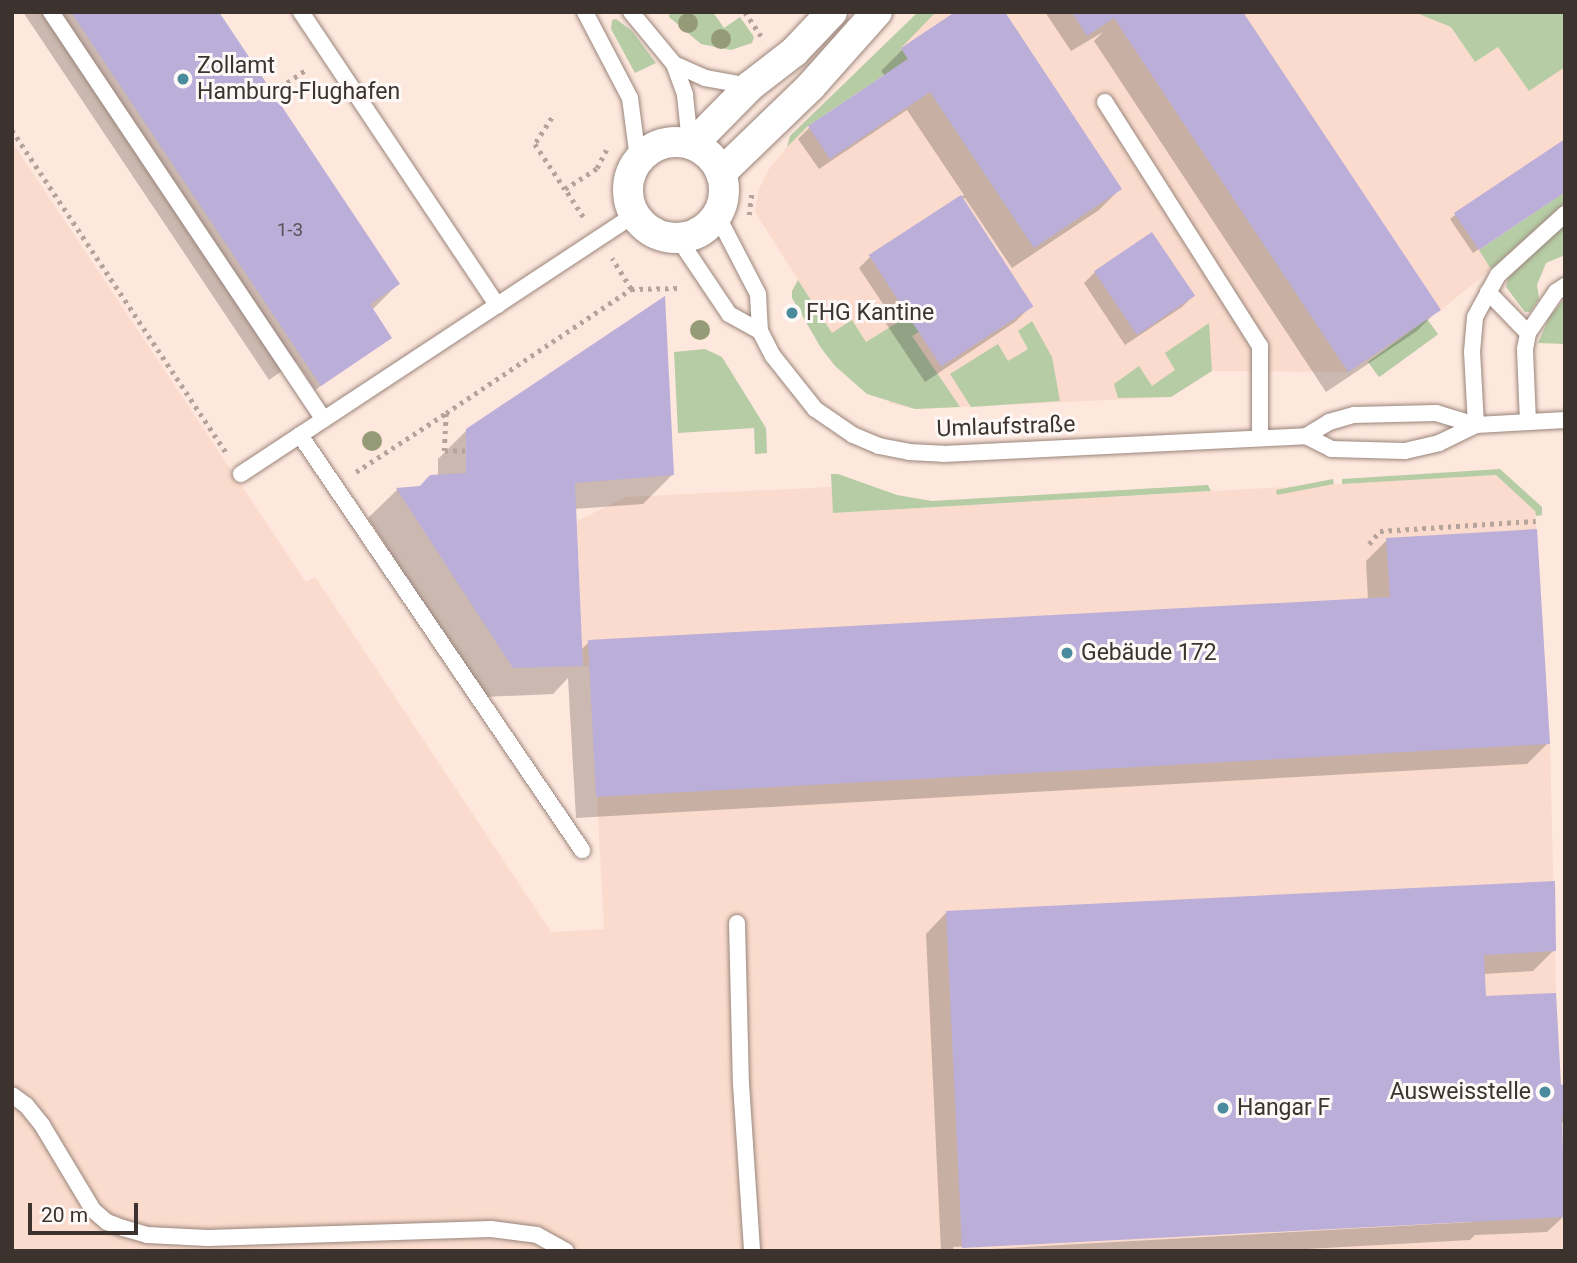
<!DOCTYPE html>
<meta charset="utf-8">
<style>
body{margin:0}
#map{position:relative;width:1577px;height:1263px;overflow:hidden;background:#fee7dd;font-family:Roboto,sans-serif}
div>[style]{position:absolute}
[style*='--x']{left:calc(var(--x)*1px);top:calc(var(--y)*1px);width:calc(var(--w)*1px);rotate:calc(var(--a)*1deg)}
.built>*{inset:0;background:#fadbcd}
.green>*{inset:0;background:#b6cca5;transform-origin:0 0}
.shadow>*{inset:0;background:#0003}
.building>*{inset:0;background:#bbaed8;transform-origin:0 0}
.path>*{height:4.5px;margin-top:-2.25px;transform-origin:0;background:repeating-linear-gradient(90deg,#b5a39c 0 3.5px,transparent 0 8.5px)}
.roads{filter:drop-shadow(0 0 2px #99857b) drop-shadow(0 0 2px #99857b)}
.lane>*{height:16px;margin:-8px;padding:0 8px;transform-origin:8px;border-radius:8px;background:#fff}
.street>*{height:30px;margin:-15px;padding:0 15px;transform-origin:15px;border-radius:15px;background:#fff}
.street>.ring{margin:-15px;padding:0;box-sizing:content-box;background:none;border:30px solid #fff;border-radius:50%}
.trees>*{width:20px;height:20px;margin:-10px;border-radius:50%;background:#969b77}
.dots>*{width:19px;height:19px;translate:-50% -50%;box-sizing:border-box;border:4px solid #fef9f7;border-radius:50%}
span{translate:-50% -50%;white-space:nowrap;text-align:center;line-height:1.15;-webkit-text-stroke:6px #fef9f7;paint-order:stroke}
.number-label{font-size:19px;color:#5c5259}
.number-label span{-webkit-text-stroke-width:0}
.poi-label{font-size:23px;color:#3c332f}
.left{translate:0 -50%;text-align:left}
.right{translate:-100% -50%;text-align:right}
.street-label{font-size:23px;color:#3c332f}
.frame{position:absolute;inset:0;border:14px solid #3c332f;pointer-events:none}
.scale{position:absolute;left:28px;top:1203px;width:110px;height:32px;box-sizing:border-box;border:4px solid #3c332f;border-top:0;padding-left:9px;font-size:21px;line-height:24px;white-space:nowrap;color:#3c332f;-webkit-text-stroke:5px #fef9f7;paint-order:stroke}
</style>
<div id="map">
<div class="built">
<i style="clip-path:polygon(936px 12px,1414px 12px,1451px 27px,1475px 62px,1498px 47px,1529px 90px,1565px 67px,1565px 192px,1479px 249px,1491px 269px,1441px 310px,1348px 372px,1212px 371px,1171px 397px,915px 409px,889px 403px,901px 343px,918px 332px,908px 316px,866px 342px,832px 333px,755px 212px,758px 191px,769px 169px,787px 147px,808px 126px,907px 58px,901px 48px)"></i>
<i style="clip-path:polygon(12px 142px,306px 582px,315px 577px,551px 932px,604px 929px,590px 666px,583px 666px,577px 521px,626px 497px,832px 487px,834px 513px,1496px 475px,1535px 511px,1536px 521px,1550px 744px,1556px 993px,1561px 1084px,1565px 1084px,1565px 1251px,12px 1251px)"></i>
</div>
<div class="green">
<i style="clip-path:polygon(670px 12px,713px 12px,724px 28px,740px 17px,754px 37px,752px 43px,731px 50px,701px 44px,669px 17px)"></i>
<i style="clip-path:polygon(918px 12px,936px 12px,901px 48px,908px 59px,808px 126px,787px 147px,790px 136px)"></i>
<i style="clip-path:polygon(1414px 12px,1565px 12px,1565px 67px,1529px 91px,1498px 47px,1475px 62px,1451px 27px)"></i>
<i style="clip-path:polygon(616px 19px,632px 31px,656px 63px,635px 73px,611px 29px,612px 20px)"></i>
<i style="clip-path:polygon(1565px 192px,1565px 203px,1491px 269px,1479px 250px)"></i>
<i style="clip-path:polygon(1565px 224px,1565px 255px,1546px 263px,1537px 285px,1539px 299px,1530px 312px,1525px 312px,1506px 287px,1508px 278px)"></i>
<i style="clip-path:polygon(798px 280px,832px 333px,852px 320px,866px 342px,908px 316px,919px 332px,912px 336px,960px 407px,915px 409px,867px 394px,835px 366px,821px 348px,792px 298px,792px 291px)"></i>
<i style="clip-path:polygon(1565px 298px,1565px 344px,1538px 343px,1550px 316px)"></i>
<i style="left:1427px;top:319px;width:19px;height:73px;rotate:54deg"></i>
<i style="clip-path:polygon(1032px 321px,1052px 357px,1060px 401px,971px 407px,950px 374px,998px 344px,1008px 361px,1028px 349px,1018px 331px)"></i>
<i style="clip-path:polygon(1209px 323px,1212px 371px,1171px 397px,1118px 398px,1114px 384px,1139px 366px,1152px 386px,1175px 370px,1165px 353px)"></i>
<i style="clip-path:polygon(705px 349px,722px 357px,766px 428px,767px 453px,755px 454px,754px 428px,678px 433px,674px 352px)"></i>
<i style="clip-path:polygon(1500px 469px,1542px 507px,1542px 515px,1536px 516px,1535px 511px,1496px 475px,1342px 484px,1342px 479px)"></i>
<i style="clip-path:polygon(831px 474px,838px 474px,897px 495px,932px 501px,1208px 485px,1211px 491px,833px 513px)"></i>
<i style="left:1333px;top:479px;width:5px;height:58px;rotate:79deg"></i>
</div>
<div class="shadow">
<i style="clip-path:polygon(23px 12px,217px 12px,398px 284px,372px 310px,390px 338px,315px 390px,296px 361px,269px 380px)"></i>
<i style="clip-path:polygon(958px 12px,1120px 189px,1099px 210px,1012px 268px,965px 198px,962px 199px,1031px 306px,1015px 322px,925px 382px,879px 313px,885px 307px,859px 268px,870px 257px,964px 195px,907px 110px,819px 169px,798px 139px,809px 128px,885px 76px,881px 71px,902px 50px)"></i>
<i style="clip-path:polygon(1045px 12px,1241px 12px,1438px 310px,1417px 331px,1326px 392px,1094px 41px,1103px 32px,1071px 51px)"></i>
<i style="clip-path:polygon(1565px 192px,1473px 253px,1450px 219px,1455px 215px)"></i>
<i style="clip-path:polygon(1095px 272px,1193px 296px,1182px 307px,1125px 345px,1084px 283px)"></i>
<i style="clip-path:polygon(467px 430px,672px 475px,643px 504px,574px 509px,581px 650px,589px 642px,1368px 600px,1366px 561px,1387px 540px,1548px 743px,1527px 764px,576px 818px,568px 678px,553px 694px,484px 697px,368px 518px,397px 490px,418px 488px,438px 476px,438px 459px)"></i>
<i style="clip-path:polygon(evenodd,947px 912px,1554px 950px,1533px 971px,1483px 974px,1484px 1001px,1559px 1086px,1565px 1086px,1565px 1121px,1560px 1125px,1564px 1216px,1547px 1232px,1475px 1235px,1470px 1240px,1270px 1251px,941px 1251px,926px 934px,947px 912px,1472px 1219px,1472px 1222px,954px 1251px,953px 1247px,1472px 1219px)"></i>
</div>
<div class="building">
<i style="clip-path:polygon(71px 12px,219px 12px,400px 284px,370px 304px,392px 338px,321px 386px)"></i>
<i style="clip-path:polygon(955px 12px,1005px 12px,1122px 189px,1034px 248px,930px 92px,830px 159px,808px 126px,908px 59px,901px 48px)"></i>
<i style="clip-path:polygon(1072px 12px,1243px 12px,1441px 310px,1348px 372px,1114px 18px,1087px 36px)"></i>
<i style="clip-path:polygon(1565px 139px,1565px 192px,1479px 250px,1454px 213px)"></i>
<i style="left:961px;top:195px;width:133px;height:110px;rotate:57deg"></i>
<i style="left:1152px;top:232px;width:77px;height:70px;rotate:56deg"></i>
<i style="clip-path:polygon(665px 296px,674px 475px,575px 483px,583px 666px,513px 668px,396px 488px,420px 486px,430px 475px,466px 473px,466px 429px)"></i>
<i style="clip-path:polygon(1537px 529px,1550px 744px,596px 797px,588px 640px,1390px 597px,1386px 538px)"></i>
<i style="clip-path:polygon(1555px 881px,1556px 951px,1484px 955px,1486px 996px,1556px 993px,1561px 1085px,1565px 1084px,1565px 1117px,1562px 1117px,1565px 1217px,962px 1248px,946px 911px)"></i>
</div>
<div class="path">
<i style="--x:745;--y:12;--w:30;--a:56"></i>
<i style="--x:273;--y:92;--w:41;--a:-34.1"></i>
<i style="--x:552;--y:118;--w:31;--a:123"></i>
<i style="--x:535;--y:144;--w:54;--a:56.3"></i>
<i style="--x:12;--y:130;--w:388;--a:56.4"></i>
<i style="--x:749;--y:215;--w:23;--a:-83"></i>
<i style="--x:583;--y:217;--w:33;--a:-123"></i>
<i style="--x:565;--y:189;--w:38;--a:-33"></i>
<i style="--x:597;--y:168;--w:25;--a:-63"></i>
<i style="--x:631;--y:289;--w:50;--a:-1.1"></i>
<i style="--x:465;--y:451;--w:21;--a:180"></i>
<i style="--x:444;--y:451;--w:38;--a:-87"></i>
<i style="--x:446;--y:413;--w:223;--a:-33.8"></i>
<i style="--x:631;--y:289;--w:36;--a:-122"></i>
<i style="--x:356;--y:472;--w:108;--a:-33.2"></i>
<i style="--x:1369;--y:544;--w:17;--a:-50"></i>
<i style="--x:1380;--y:531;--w:156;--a:-3.7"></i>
</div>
<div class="roads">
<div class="lane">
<i style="--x:51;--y:12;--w:490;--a:56.2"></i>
<i style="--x:301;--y:12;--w:353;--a:56.2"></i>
<i style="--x:585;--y:12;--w:97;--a:62.4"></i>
<i style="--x:630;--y:98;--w:62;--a:82.5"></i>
<i style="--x:631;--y:12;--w:67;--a:50.4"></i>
<i style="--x:674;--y:64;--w:33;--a:70"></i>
<i style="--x:685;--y:95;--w:48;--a:84.1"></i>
<i style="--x:674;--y:64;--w:34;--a:24"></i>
<i style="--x:705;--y:78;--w:46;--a:10.1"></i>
<i style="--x:1105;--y:102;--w:289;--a:57.6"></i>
<i style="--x:1260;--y:346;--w:92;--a:90"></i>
<i style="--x:717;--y:215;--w:89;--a:62.6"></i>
<i style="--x:758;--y:294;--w:37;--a:87"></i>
<i style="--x:760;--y:331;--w:28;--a:63"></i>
<i style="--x:773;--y:356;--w:68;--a:51.6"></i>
<i style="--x:815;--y:409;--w:46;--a:34.4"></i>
<i style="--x:853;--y:435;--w:28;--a:23"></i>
<i style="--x:879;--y:446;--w:31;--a:11"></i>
<i style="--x:909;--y:452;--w:34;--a:3"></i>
<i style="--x:943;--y:454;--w:363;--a:-2.8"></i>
<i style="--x:1306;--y:436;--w:28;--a:27"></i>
<i style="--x:1331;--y:449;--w:74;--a:1.5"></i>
<i style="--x:1405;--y:451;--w:35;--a:-13"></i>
<i style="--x:1439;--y:443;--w:41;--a:-25.9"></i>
<i style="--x:678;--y:238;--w:92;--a:56.1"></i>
<i style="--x:729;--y:314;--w:35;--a:29"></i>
<i style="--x:1488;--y:292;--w:57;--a:45.7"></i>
<i style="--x:1528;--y:422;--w:73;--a:-92.4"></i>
<i style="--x:1525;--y:349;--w:16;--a:-79"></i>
<i style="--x:1528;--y:333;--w:50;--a:-55.7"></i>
<i style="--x:1556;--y:292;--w:11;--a:-34"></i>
<i style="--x:1476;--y:425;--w:73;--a:-93.1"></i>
<i style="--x:1472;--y:352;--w:35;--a:-85"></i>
<i style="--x:1475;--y:317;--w:48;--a:-61.3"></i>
<i style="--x:1498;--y:275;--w:91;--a:-42.3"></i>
<i style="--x:300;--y:435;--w:502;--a:55.8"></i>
<i style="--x:1306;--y:436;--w:27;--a:-31"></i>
<i style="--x:1329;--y:422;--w:26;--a:-16"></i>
<i style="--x:1354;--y:415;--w:82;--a:-1.4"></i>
<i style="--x:1436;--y:413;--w:42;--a:16.7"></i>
<i style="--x:1476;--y:425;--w:89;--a:-3.2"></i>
<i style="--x:241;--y:474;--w:471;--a:-33.4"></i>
<i style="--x:737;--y:923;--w:161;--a:88.6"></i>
<i style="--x:741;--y:1084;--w:167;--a:86.2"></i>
<i style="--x:12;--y:1095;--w:17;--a:36"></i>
<i style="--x:26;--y:1105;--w:26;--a:51"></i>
<i style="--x:42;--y:1125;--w:99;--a:59"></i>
<i style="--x:93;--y:1210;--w:18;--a:41"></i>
<i style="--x:107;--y:1222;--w:17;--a:21"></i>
<i style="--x:123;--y:1228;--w:25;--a:16"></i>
<i style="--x:147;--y:1235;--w:61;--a:2.8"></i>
<i style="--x:208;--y:1238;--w:283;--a:-1.8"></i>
<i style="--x:491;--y:1229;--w:46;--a:7.4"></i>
<i style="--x:537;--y:1235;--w:33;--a:29"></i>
</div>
<div class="street">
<i class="ring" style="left:628px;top:142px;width:66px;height:66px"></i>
<i style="--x:693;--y:144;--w:81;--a:-45.5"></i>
<i style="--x:750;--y:86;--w:56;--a:-37.7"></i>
<i style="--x:794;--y:52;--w:55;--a:-46.5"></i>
<i style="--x:721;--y:173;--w:125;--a:-44"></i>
<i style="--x:811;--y:86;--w:99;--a:-48.3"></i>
</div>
</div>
<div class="trees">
<i style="left:688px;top:23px"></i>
<i style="left:721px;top:39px"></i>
<i style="left:700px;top:330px"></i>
<i style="left:372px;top:441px"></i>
</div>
<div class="dots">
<i style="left:183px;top:79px;background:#498b9c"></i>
<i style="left:792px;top:313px;background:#498b9c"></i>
<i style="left:1067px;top:653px;background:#498b9c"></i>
<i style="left:1545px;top:1092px;background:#498b9c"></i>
<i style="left:1223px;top:1108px;background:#498b9c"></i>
</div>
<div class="number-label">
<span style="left:290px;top:230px">1-3</span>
</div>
<div class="poi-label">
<span class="left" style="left:197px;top:79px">Zollamt<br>Hamburg-Flughafen</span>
<span class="left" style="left:806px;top:313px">FHG Kantine</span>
<span class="left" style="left:1081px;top:653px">Gebäude 172</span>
<span class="right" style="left:1531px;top:1092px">Ausweisstelle</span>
<span class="left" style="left:1237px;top:1108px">Hangar F</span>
</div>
<div class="street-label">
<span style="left:1006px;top:427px;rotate:-2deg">Umlaufstraße</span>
</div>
<div class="frame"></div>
<div class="scale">20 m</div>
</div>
